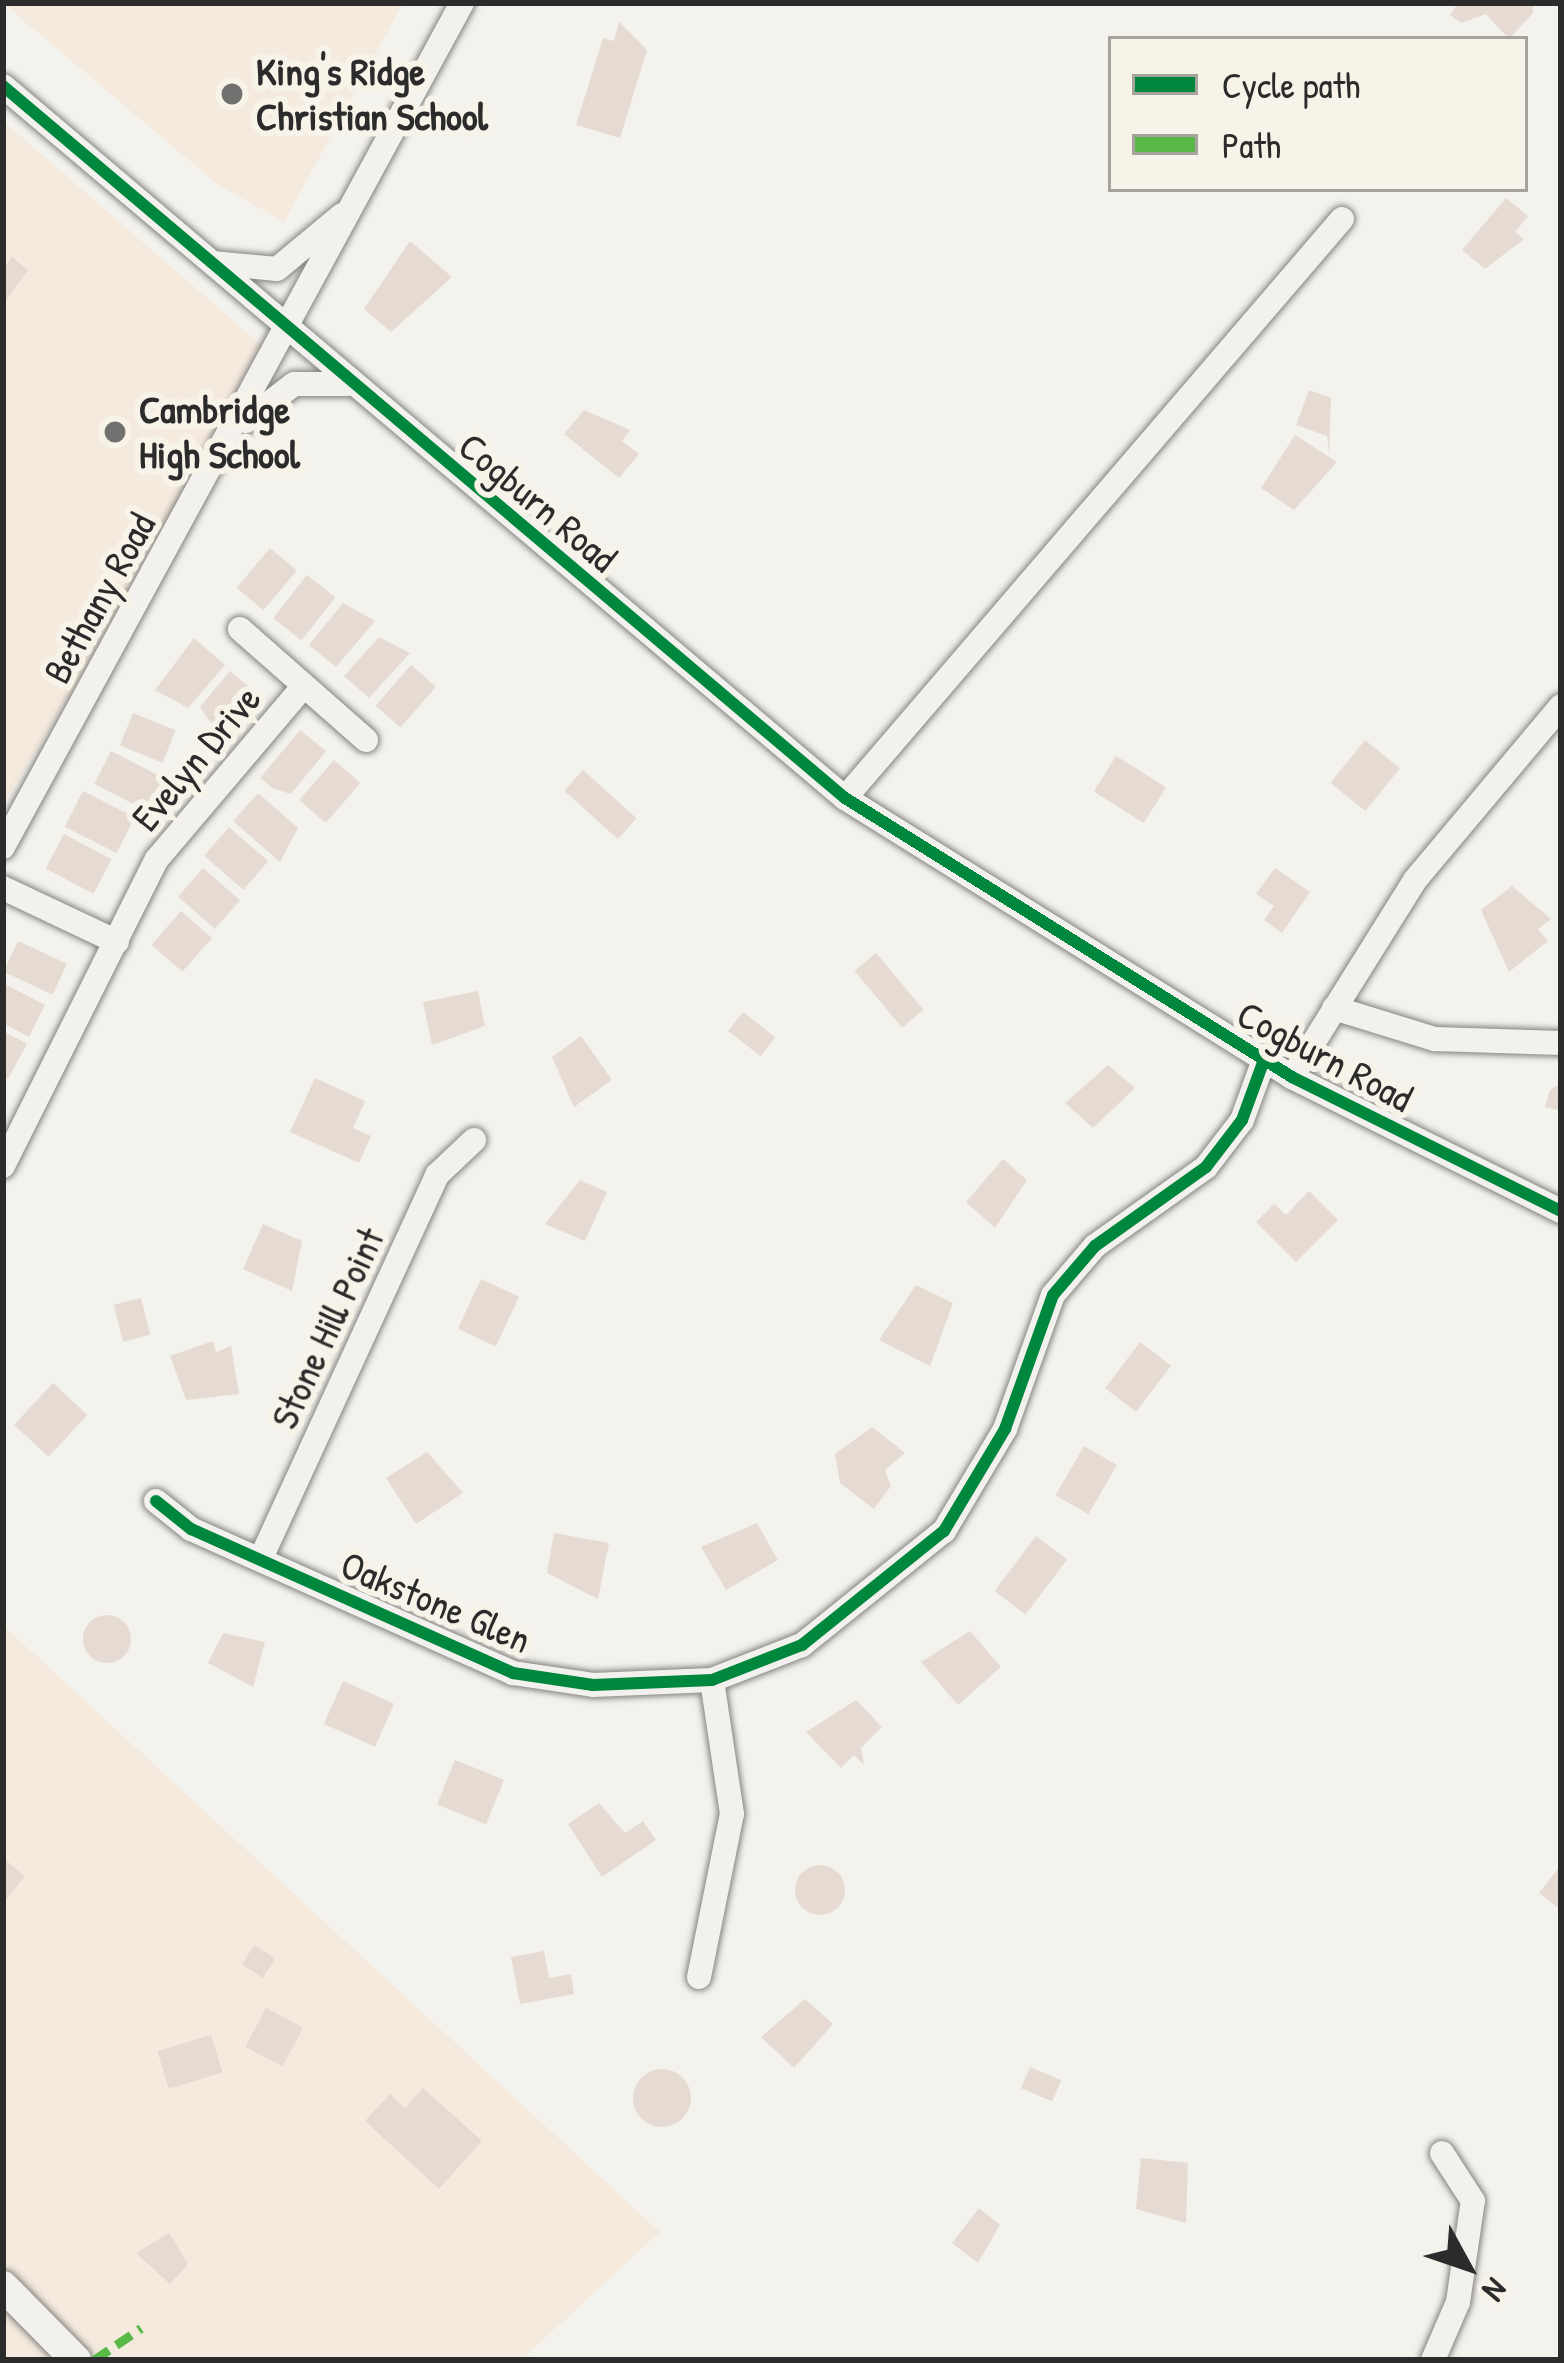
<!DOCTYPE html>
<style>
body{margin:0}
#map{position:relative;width:1564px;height:2363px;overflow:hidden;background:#f4f2ec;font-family:"Patrick Hand",sans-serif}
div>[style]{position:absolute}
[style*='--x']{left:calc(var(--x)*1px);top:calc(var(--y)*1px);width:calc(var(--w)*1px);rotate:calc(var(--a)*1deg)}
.built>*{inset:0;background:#f5eade}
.building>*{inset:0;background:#e5dbd2;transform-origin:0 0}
.round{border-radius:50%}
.roads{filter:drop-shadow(0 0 3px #858582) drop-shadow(0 0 3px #858582)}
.minor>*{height:24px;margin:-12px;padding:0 12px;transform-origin:12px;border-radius:12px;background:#f2f1ed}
.major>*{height:30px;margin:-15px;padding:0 15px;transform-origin:15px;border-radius:15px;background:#f2f1ed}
.quiet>*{height:9px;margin-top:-4.5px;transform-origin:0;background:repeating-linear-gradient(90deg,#58b947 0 18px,transparent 0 27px)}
.cycleway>*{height:12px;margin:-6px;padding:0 6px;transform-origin:6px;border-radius:6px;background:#00873e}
.dots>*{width:33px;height:33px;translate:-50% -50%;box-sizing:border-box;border:6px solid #f7f3e8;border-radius:50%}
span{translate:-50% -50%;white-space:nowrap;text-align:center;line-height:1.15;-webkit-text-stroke:12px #f7f3e8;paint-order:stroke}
.poi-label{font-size:39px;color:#2b2b2b;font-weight:700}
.left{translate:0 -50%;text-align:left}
.street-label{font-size:39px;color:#2b2b2b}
.frame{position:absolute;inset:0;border:6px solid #2b2b2b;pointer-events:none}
.legend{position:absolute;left:1108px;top:36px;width:420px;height:156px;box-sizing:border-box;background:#f7f3e8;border:3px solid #a5a39c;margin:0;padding:15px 21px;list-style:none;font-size:36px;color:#2b2b2b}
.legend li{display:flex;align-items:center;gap:24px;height:60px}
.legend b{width:60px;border:3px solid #a5a39c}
.north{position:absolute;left:1408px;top:2207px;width:120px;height:120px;-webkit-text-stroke:9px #f7f3e8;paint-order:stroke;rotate:130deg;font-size:33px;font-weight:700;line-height:48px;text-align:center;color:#2b2b2b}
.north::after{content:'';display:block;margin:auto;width:42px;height:54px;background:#2b2b2b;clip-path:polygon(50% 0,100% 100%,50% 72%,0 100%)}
</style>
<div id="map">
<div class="built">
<i style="clip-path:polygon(3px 3px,403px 3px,284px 222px,217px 184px)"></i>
<i style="clip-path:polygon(3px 121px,275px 357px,3px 804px)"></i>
<i style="clip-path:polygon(3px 1625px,660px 2232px,521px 2360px,3px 2360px)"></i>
</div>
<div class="building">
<i style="clip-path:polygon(1458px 3px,1533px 3px,1533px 13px,1509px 39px,1486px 14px,1461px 23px,1450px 15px)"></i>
<i style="clip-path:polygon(619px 22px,647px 50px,620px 138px,576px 125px,603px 38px,614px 41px)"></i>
<i style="clip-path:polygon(1506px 198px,1528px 216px,1515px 232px,1524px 239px,1485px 269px,1462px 250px)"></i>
<i style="clip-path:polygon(410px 241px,452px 277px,391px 332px,364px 309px)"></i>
<i style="clip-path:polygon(12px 257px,28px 270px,3px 304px,3px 268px)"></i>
<i style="clip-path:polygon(1309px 390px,1331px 398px,1329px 454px,1327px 436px,1296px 425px)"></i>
<i style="clip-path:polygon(584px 410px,630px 430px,622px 441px,639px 454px,619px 478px,564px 434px)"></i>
<i style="clip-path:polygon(1295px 435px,1337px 462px,1294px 510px,1261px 488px)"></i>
<i style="left:270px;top:548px;width:35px;height:52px;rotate:40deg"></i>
<i style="left:307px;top:575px;width:36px;height:55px;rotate:38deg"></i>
<i style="clip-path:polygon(343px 603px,375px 621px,336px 667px,309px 645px)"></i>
<i style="clip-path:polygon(379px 637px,410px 653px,369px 698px,344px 676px)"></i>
<i style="clip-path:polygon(194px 638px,225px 665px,188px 708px,155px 690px)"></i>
<i style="left:411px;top:665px;width:33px;height:54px;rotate:41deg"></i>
<i style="clip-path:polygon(230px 671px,257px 693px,220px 736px,200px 707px)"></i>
<i style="left:133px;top:713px;width:46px;height:35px;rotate:22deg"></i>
<i style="clip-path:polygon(300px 730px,326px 751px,291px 794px,274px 789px,260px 778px)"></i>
<i style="left:1365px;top:740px;width:45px;height:55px;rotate:39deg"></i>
<i style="left:111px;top:751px;width:59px;height:37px;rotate:27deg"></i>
<i style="left:1116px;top:756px;width:59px;height:42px;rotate:32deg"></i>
<i style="left:334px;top:760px;width:35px;height:53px;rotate:41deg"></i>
<i style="left:583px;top:770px;width:72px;height:28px;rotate:42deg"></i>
<i style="left:83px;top:791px;width:58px;height:40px;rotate:27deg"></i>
<i style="clip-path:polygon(258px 793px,298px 828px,280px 862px,233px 821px)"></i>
<i style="left:229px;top:827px;width:52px;height:38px;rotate:41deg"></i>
<i style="left:64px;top:834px;width:54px;height:39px;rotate:28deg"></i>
<i style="left:203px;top:868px;width:49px;height:38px;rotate:41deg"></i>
<i style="clip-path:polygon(1275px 868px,1310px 892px,1282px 933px,1264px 920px,1274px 906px,1256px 894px)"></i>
<i style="clip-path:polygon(1512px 886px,1551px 919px,1538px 929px,1548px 941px,1509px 972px,1481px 910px)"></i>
<i style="left:181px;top:911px;width:41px;height:45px;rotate:41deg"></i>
<i style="left:18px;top:941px;width:54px;height:34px;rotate:25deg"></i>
<i style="left:876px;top:953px;width:74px;height:28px;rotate:50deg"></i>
<i style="clip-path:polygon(3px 983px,45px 1005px,29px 1037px,3px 1023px)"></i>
<i style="clip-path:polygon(478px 991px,485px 1026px,432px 1045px,423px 1002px)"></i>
<i style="left:743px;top:1012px;width:41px;height:24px;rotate:38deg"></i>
<i style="clip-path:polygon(3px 1031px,27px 1044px,8px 1079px,3px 1077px)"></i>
<i style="clip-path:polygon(581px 1036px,612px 1080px,574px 1107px,552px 1057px)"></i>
<i style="clip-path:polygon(1108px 1065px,1135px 1088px,1093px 1128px,1065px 1103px)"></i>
<i style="clip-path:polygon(315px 1078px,365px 1101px,353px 1128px,371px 1136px,359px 1163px,290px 1132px)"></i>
<i style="clip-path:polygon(1561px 1083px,1561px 1111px,1545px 1107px,1550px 1090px)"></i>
<i style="clip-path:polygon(1003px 1159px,1027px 1180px,995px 1228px,966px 1202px)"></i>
<i style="clip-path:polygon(580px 1180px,607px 1192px,585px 1241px,545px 1224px)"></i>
<i style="clip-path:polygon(1309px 1191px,1338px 1220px,1296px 1262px,1256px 1222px,1274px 1204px,1286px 1215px)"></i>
<i style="clip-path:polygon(263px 1224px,302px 1241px,292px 1291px,243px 1269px)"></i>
<i style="left:481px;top:1279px;width:42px;height:55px;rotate:25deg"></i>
<i style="clip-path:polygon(916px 1285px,953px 1303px,930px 1366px,879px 1340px)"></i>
<i style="left:141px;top:1298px;width:38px;height:28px;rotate:76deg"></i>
<i style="clip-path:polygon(213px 1341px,216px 1352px,231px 1346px,239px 1394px,186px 1400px,170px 1356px)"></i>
<i style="left:1140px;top:1342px;width:39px;height:58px;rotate:37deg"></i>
<i style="left:53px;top:1383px;width:47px;height:57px;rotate:43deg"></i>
<i style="clip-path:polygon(872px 1427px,905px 1453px,885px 1470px,891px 1486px,874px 1509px,840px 1483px,835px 1454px)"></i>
<i style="left:1084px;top:1446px;width:38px;height:57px;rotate:30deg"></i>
<i style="clip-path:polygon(427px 1452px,463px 1493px,416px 1524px,386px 1478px)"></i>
<i style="clip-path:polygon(757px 1523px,778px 1560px,726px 1590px,701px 1547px)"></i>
<i style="clip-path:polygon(554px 1533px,609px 1543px,598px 1599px,547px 1573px)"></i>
<i style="left:1036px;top:1536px;width:39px;height:69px;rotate:37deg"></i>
<i class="round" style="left:83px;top:1615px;width:48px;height:48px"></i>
<i style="clip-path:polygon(970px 1631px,1001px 1667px,958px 1705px,921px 1662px)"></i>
<i style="clip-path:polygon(223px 1633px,265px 1642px,253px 1687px,208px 1663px)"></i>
<i style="left:343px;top:1681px;width:56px;height:47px;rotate:24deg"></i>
<i style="clip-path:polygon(856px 1700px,882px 1727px,861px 1748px,864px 1765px,854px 1755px,841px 1768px,806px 1732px)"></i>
<i style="left:455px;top:1760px;width:53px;height:48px;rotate:22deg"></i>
<i style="clip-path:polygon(599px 1803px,625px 1833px,643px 1821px,656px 1840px,602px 1877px,568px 1824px)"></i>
<i style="clip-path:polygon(3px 1858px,25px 1876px,3px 1903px)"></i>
<i style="clip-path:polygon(1561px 1865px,1561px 1910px,1539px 1893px)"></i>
<i class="round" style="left:795px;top:1865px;width:50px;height:50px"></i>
<i style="left:254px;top:1945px;width:25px;height:23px;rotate:32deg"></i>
<i style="clip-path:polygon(544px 1951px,549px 1978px,571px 1974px,574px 1994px,520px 2004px,511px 1957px)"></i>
<i style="clip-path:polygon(805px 1999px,833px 2024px,794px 2068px,761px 2037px)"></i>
<i style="left:266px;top:2008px;width:42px;height:44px;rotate:28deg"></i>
<i style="left:211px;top:2035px;width:39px;height:56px;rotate:73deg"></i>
<i style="left:1030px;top:2067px;width:34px;height:23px;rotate:23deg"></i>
<i class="round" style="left:633px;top:2069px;width:58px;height:58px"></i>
<i style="clip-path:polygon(423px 2088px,482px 2141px,439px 2189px,365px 2121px,390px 2094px,405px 2108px)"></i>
<i style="clip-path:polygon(1141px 2158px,1188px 2163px,1186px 2223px,1136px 2209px)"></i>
<i style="clip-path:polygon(979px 2208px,1000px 2225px,978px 2263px,952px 2243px)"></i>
<i style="clip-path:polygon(169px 2233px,188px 2264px,170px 2284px,136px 2253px)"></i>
</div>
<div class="roads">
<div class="minor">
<i style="--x:3;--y:86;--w:1103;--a:40.22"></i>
<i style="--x:845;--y:798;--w:527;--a:31.97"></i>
<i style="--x:1292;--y:1077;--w:301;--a:26.5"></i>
<i style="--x:213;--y:263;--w:64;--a:5.4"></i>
<i style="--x:277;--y:269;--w:85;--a:-39.7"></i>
<i style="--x:246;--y:421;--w:61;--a:-37.6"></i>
<i style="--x:294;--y:384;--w:54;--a:0"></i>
<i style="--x:240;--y:629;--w:168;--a:41.4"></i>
<i style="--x:845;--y:798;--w:763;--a:-49.36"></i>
<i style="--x:3;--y:847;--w:961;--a:-61.46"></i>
<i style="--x:3;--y:888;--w:126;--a:25.3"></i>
<i style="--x:1334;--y:1008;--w:106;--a:17.1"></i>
<i style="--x:1435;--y:1039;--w:126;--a:1.8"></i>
<i style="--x:1292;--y:1077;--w:232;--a:-58"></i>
<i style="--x:1415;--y:880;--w:227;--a:-50"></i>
<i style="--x:3;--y:1166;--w:343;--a:-63.4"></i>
<i style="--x:157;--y:859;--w:226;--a:-49.7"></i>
<i style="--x:156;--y:1501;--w:45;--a:38.7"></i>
<i style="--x:191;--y:1529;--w:353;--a:24.1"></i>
<i style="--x:513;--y:1673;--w:81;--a:8.5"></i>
<i style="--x:593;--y:1685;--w:119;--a:-2.4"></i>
<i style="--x:712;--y:1680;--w:97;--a:-21.3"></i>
<i style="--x:802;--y:1645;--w:182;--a:-38.8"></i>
<i style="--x:944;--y:1531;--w:119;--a:-59.1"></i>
<i style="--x:1005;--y:1429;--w:142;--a:-70.3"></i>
<i style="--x:1053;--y:1295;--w:65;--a:-49.4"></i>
<i style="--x:1095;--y:1246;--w:136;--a:-35.4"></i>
<i style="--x:1206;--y:1167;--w:59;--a:-52.5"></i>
<i style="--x:1242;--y:1120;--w:64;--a:-69.9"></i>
<i style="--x:261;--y:1558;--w:422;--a:-65.3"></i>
<i style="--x:437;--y:1175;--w:51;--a:-43.4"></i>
<i style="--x:699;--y:1977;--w:166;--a:-78.6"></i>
<i style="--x:732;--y:1814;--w:135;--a:-98.5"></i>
<i style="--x:1433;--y:2360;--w:63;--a:-66.7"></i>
<i style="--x:1458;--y:2302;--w:102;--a:-81.6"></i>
<i style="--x:1473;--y:2201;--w:57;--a:-122.9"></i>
</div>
<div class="major">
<i style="--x:3;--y:2286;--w:104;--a:45.4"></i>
</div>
</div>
<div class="quiet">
<i style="--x:94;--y:2360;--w:57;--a:-34.2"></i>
</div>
<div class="cycleway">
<i style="--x:3;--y:86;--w:1103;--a:40.22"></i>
<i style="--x:845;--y:798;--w:527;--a:31.97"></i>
<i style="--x:1292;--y:1077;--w:301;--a:26.5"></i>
<i style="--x:156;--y:1501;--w:45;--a:38.7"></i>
<i style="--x:191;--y:1529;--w:353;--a:24.1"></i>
<i style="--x:513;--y:1673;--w:81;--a:8.5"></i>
<i style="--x:593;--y:1685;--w:119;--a:-2.4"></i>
<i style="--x:712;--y:1680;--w:97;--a:-21.3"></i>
<i style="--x:802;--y:1645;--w:182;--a:-38.8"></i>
<i style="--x:944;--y:1531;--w:119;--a:-59.1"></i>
<i style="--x:1005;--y:1429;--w:142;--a:-70.3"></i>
<i style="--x:1053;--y:1295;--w:65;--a:-49.4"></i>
<i style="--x:1095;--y:1246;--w:136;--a:-35.4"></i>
<i style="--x:1206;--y:1167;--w:59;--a:-52.5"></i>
<i style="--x:1242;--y:1120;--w:64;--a:-69.9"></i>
</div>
<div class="dots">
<i style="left:232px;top:94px;background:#71716f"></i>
<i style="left:115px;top:432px;background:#71716f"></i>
</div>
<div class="poi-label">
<span class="left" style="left:256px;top:94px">King's Ridge<br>Christian School</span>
<span class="left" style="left:139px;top:432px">Cambridge<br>High School</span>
</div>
<div class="street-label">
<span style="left:538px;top:502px;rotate:40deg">Cogburn Road</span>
<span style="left:99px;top:598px;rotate:-61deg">Bethany Road</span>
<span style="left:196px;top:758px;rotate:-50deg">Evelyn Drive</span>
<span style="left:1325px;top:1056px;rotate:28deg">Cogburn Road</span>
<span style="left:327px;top:1328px;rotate:-65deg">Stone Hill Point</span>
<span style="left:436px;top:1602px;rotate:23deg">Oakstone Glen</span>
</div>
<div class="frame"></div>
<ul class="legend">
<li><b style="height:15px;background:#00873e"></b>Cycle path</li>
<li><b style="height:15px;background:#58b947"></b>Path</li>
</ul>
<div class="north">N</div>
</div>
